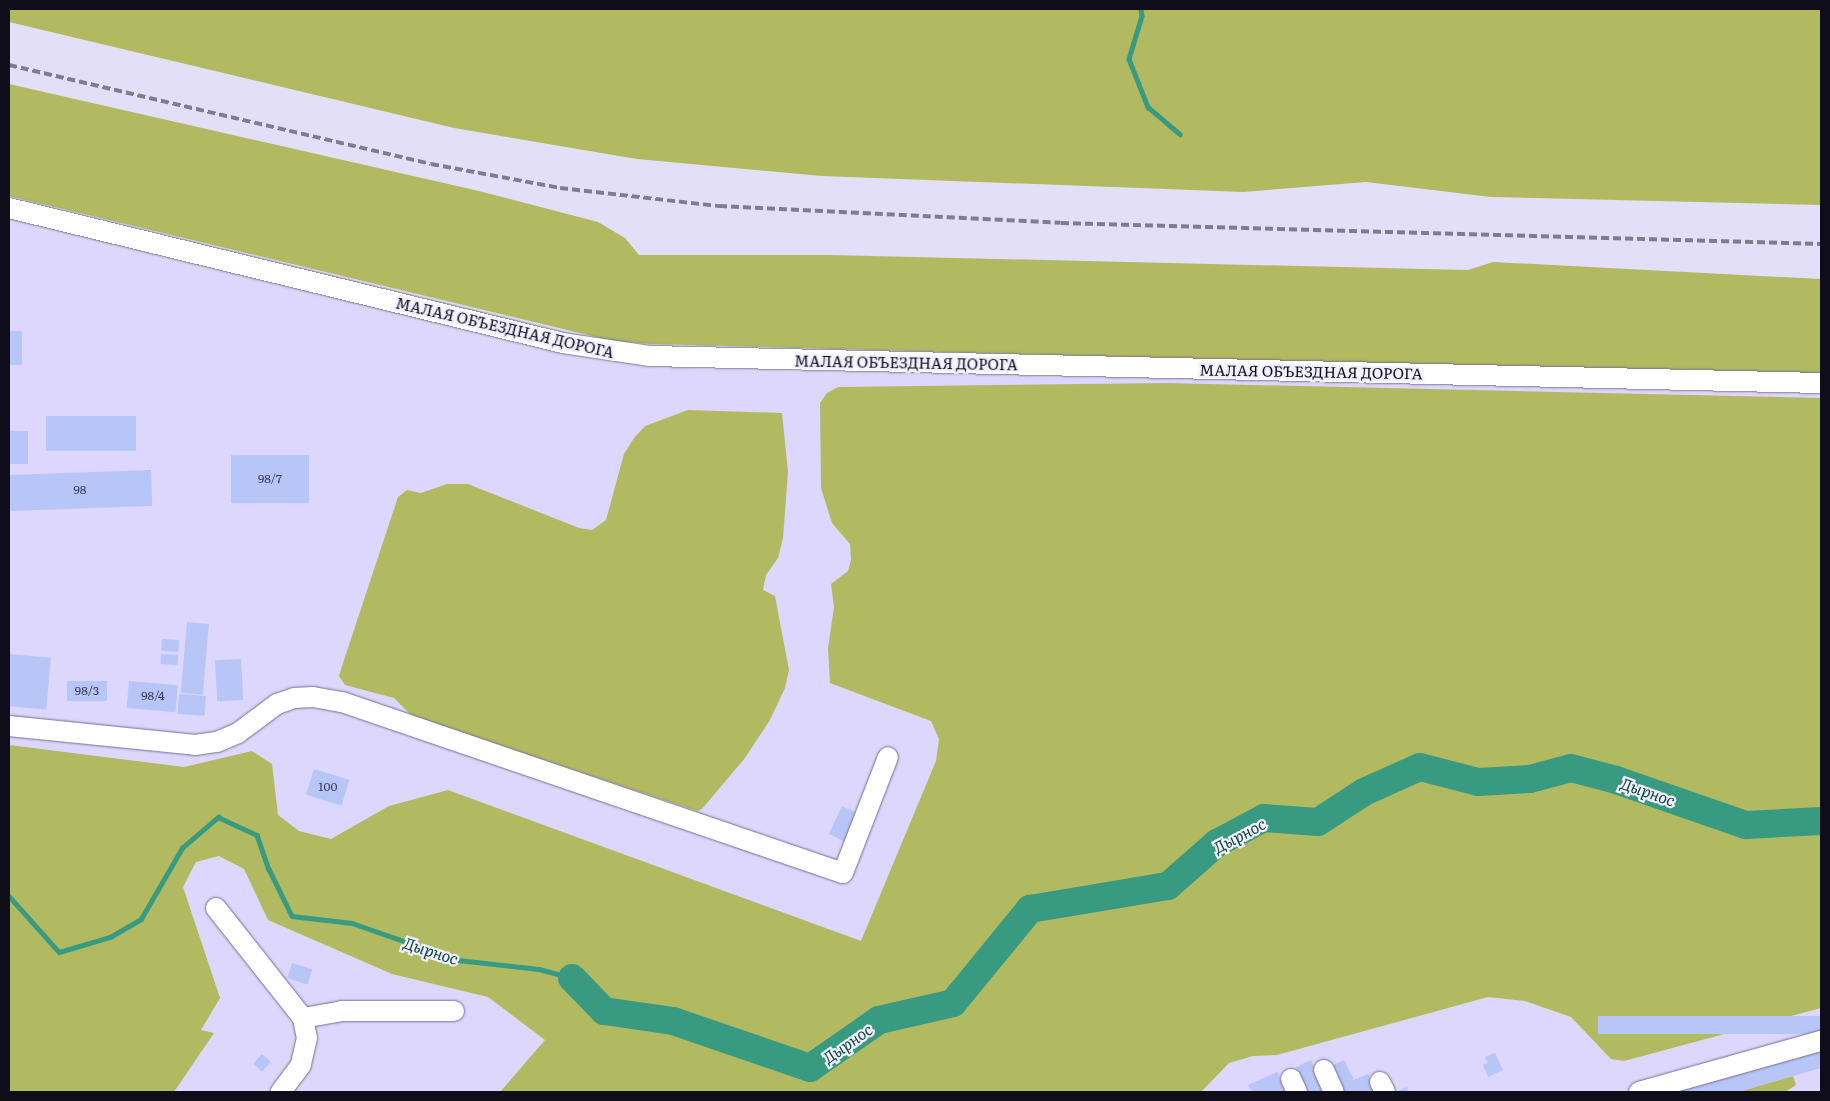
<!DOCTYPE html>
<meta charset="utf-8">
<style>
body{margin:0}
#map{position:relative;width:1830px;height:1101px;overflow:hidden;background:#e4dff8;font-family:Literata,serif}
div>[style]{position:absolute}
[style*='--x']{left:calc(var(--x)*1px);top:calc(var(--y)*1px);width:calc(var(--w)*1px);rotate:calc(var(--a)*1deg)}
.built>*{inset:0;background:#ddd6fd}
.green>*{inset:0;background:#b1ba61}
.stream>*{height:4.5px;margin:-2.25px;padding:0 2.25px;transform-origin:2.25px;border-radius:2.25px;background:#399a82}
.river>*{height:28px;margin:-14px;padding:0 14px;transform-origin:14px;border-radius:14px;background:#399a82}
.building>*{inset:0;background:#b8c5f7;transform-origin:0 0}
.roads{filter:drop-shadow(0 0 1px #766e93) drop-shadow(0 0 1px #766e93)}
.minor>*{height:20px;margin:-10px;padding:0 10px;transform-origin:10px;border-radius:10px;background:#fff}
.rail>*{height:4px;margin-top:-2px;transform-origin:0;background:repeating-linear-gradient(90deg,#807c90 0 8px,transparent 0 12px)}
span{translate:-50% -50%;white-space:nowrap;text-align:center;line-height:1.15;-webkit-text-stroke:4.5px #f1eeff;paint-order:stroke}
.number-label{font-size:12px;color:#3a3b52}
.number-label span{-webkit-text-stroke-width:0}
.street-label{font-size:15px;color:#100d1b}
.water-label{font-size:16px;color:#0f473a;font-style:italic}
.frame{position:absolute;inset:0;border:10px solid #100d1b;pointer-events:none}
</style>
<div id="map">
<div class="built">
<i style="clip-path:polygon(9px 220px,561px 355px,649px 368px,1821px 395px,1821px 1092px,9px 1092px)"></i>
</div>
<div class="green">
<i style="clip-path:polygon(9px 9px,1821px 9px,1821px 205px,1491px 197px,1366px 182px,1243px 192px,822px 176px,637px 159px,454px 128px,9px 22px)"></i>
<i style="clip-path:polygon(9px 84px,479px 191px,598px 222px,625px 238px,639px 255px,830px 255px,1468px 270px,1493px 262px,1821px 279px,1821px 376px,651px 344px,613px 341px,9px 196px)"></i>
<i style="clip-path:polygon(1167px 383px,1821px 398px,1821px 1008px,1624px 1061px,1611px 1059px,1571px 1017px,1525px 1001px,1488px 997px,1277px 1055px,1253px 1056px,1229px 1063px,1201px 1092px,500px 1092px,545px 1040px,488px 997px,392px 974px,268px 920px,244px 869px,219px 856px,196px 862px,183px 887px,220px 998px,201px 1030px,214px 1033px,174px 1092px,9px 1092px,9px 745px,184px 767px,252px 751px,272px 764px,278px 815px,299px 831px,331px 839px,389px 806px,448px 790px,861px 941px,936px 761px,939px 739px,931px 721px,830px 683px,828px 648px,834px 607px,831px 584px,848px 571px,851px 560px,850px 544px,832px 523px,821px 488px,820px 403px,827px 393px,838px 387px)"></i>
<i style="clip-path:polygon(688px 410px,782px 413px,788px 472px,783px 538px,778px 558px,766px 575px,763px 590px,775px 596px,789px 670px,785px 688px,770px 720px,745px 758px,702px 809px,697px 811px,412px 716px,394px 698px,345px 685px,339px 676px,343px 663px,398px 497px,407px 490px,421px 493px,447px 484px,468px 484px,579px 528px,592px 530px,606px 520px,624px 454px,634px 438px,645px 426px)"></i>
<i style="clip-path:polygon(1793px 1076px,1796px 1085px,1785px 1092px,1738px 1092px)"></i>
</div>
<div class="stream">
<i style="--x:1141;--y:9;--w:7;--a:82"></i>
<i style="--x:1142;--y:16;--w:45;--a:106.8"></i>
<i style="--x:1129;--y:59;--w:52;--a:68.4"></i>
<i style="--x:1148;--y:107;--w:42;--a:40.2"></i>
<i style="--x:9;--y:896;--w:75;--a:48.2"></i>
<i style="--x:59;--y:952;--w:53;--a:-16.4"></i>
<i style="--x:110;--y:937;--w:36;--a:-30"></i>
<i style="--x:141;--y:919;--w:82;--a:-60"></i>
<i style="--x:182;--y:848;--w:48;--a:-40.7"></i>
<i style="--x:218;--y:817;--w:43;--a:24.8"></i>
<i style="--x:257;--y:835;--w:36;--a:71"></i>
<i style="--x:269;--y:869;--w:52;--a:63.9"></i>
<i style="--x:292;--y:916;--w:60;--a:6.7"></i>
<i style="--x:352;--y:923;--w:112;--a:19.2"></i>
<i style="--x:458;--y:960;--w:81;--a:6.3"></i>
<i style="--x:539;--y:969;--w:34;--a:15"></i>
</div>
<div class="river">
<i style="--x:572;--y:978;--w:46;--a:45.9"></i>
<i style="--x:604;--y:1011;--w:70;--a:8.2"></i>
<i style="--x:673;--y:1021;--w:145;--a:18.9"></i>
<i style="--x:810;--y:1068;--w:84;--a:-34.8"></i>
<i style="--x:879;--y:1020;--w:76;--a:-12.9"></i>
<i style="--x:953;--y:1003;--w:122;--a:-50.7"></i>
<i style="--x:1030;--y:909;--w:140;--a:-9.5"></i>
<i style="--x:1168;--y:886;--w:65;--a:-41.3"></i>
<i style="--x:1217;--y:843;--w:53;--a:-28"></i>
<i style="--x:1264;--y:818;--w:54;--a:4.2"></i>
<i style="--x:1318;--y:822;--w:55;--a:-33.1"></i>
<i style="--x:1364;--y:792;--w:61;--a:-24.1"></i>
<i style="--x:1420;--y:767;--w:60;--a:14.5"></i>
<i style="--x:1478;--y:782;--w:52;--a:-3.3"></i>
<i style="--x:1530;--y:779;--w:42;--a:-15"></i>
<i style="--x:1571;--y:768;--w:47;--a:14.9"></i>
<i style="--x:1616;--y:780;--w:138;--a:19.1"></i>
<i style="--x:1746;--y:825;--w:75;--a:-3.1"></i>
</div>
<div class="building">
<i style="left:9px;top:331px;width:13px;height:34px"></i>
<i style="left:136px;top:416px;width:35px;height:90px;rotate:90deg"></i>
<i style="left:9px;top:431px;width:19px;height:33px"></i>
<i style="left:231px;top:455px;width:78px;height:48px"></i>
<i style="left:151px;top:470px;width:36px;height:142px;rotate:88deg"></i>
<i style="left:187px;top:622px;width:22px;height:71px;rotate:5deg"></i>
<i style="left:162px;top:639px;width:17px;height:12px;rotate:3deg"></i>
<i style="left:9px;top:654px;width:42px;height:52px;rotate:5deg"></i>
<i style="left:161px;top:654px;width:17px;height:10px;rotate:3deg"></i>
<i style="left:241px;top:659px;width:41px;height:26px;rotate:87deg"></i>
<i style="left:67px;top:681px;width:40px;height:20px"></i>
<i style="left:129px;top:681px;width:49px;height:27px;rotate:5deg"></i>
<i style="left:179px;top:694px;width:27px;height:20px;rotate:4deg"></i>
<i style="left:314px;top:769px;width:37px;height:27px;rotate:17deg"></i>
<i style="left:842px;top:806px;width:19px;height:31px;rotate:25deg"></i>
<i style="left:292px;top:963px;width:21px;height:16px;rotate:17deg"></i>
<i style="left:1821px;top:1016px;width:18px;height:223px;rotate:90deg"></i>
<i style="clip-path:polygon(1821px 1049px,1821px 1068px,1738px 1092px,1676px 1092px)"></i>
<i style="clip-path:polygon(1495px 1053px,1503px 1070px,1488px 1077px,1483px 1065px,1488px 1063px,1485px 1057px)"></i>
<i style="left:262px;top:1054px;width:12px;height:13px;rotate:42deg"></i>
<i style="clip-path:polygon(1311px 1060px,1326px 1092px,1307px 1092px,1296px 1067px)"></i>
<i style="clip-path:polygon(1344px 1060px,1354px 1080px,1368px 1074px,1376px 1092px,1343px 1092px,1331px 1066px)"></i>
<i style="clip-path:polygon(1277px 1072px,1287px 1092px,1252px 1092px,1248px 1085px)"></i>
<i style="clip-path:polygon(1407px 1087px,1409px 1092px,1395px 1092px)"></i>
</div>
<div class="roads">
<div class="minor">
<i style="--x:9;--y:208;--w:570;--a:13.7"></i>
<i style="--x:563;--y:343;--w:88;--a:8.5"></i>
<i style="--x:650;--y:356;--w:1171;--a:1.32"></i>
<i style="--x:9;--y:726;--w:187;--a:5.8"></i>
<i style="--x:195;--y:745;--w:22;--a:-8"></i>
<i style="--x:217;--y:742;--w:23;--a:-23"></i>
<i style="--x:238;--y:733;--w:49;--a:-36.6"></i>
<i style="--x:277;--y:704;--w:18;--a:-19"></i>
<i style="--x:294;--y:698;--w:19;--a:-3"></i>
<i style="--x:313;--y:697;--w:29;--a:10"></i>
<i style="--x:342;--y:702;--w:529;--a:18.85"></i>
<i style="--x:843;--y:873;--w:124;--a:-68.8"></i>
<i style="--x:216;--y:908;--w:140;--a:51.7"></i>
<i style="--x:303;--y:1018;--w:20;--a:79"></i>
<i style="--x:307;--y:1038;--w:28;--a:103"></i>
<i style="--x:301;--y:1065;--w:34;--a:127"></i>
<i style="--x:303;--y:1018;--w:39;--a:-10"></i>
<i style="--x:341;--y:1011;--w:113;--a:0"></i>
<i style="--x:1324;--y:1070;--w:24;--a:66"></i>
<i style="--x:1291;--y:1079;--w:14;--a:65"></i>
<i style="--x:1380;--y:1082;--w:11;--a:63"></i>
<i style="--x:1639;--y:1092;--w:189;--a:-15.7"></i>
</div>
</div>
<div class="rail">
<i style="--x:9;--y:65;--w:433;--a:13.2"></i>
<i style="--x:431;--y:164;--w:131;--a:10.5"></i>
<i style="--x:560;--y:188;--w:160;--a:6.5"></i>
<i style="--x:719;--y:206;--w:342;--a:2.8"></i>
<i style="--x:1061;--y:223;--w:760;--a:1.58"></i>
</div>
<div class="number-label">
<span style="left:270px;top:479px">98/7</span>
<span style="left:80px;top:490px">98</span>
<span style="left:87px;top:691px">98/3</span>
<span style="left:153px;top:696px">98/4</span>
<span style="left:328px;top:787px">100</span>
</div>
<div class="street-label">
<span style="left:505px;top:327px;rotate:13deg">МАЛАЯ ОБЪЕЗДНАЯ ДОРОГА</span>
<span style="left:906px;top:362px;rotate:1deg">МАЛАЯ ОБЪЕЗДНАЯ ДОРОГА</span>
<span style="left:1311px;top:371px;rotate:1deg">МАЛАЯ ОБЪЕЗДНАЯ ДОРОГА</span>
</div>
<div class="water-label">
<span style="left:1648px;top:791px;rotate:19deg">Дырнос</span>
<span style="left:1239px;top:835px;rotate:-28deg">Дырнос</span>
<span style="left:431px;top:950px;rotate:18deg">Дырнос</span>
<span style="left:847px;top:1043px;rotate:-35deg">Дырнос</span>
</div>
<div class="frame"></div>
</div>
